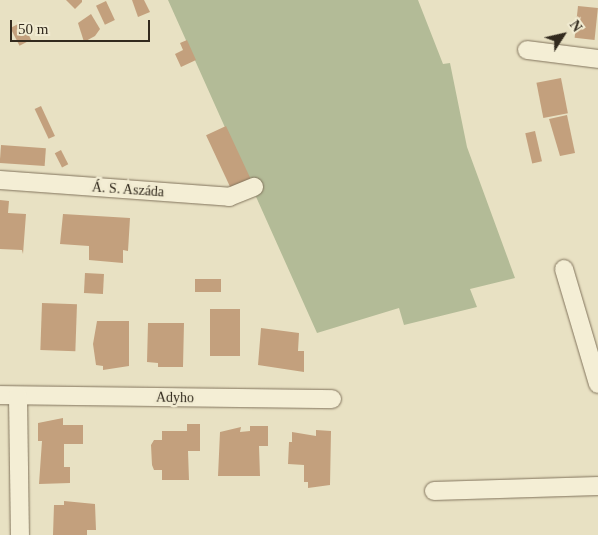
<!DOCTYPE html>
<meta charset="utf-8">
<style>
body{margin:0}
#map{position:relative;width:598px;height:535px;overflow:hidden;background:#e8e1c3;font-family:"Times New Roman",serif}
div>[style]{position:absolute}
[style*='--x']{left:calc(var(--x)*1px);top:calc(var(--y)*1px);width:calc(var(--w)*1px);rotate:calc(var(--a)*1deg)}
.cemetery>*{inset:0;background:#b3bb97}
.building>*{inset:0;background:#c3a07d;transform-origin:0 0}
.roads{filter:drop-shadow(0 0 1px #81735c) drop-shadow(0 0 1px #81735c)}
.minor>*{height:18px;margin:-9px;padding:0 9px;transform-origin:9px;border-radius:9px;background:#f4eed5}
span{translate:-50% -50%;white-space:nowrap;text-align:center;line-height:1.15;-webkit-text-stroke:5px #f1ebd1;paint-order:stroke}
.street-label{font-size:14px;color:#322a1e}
.north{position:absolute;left:538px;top:10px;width:50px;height:50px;-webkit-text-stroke:4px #f1ebd1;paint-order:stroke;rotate:55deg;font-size:14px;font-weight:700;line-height:20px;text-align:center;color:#322a1e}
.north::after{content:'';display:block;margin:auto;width:18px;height:22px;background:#322a1e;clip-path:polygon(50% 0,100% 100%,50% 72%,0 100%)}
.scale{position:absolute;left:10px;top:20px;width:140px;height:22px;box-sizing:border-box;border:2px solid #322a1e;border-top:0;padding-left:6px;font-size:15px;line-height:18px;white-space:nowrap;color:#322a1e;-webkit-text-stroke:4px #f1ebd1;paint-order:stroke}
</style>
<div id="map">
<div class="cemetery">
<i style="clip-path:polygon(168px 0,418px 0,443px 64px,450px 63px,467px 147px,515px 278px,470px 289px,477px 307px,404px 325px,399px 308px,317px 333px)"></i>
</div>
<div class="building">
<i style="clip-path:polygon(66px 0,82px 0,82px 2px,75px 9px)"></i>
<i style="clip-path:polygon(132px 0,144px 0,150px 12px,138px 17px)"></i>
<i style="left:106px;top:1px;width:21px;height:11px;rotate:65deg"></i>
<i style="left:578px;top:6px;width:20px;height:32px;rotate:6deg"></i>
<i style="clip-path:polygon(91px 14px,100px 29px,95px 36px,84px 42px,78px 23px)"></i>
<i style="left:22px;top:22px;width:20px;height:13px;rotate:63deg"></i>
<i style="clip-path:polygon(187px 40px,196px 60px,181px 67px,175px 54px,183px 50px,180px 43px)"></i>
<i style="left:561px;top:78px;width:36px;height:25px;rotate:79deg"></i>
<i style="left:41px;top:106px;width:33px;height:7px;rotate:65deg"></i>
<i style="clip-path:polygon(567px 115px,575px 153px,560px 156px,549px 119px)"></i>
<i style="left:226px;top:126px;width:59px;height:22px;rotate:65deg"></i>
<i style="left:535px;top:131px;width:31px;height:10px;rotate:77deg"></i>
<i style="left:1px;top:145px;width:45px;height:18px;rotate:4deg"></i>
<i style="left:61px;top:150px;width:16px;height:7px;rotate:63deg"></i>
<i style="clip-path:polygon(0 200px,9px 201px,8px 213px,26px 214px,23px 254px,22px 250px,0 249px)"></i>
<i style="clip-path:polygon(63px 214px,130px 218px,128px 251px,123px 250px,123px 263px,89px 260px,89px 246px,60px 244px)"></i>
<i style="left:85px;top:273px;width:19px;height:20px;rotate:3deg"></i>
<i style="left:195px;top:279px;width:26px;height:13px"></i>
<i style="left:42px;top:303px;width:35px;height:47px;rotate:2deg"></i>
<i style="left:210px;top:309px;width:30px;height:47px"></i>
<i style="clip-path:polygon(97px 321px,129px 321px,129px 366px,103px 370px,103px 366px,96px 365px,93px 344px)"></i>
<i style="clip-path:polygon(148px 323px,184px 323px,183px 367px,158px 367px,158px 363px,147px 362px)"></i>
<i style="clip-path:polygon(261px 328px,299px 333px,298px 351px,304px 351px,304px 372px,258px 365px)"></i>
<i style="clip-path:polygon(63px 418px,63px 425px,83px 425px,83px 444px,64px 444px,64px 467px,70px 467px,70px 483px,39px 484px,42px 441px,38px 441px,38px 423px)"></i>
<i style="clip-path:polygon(187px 424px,200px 424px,200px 451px,188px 451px,189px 480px,162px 480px,162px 470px,154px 470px,152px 465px,151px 445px,154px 440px,162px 440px,162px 431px,187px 431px)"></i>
<i style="clip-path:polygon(250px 426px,268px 426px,268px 446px,259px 446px,260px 476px,218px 476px,220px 432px,241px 427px,240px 432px,250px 431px)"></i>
<i style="clip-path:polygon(316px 430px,331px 431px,330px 485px,308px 488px,308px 482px,304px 482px,304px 465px,288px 464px,289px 442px,292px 442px,292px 432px,316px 436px)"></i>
<i style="clip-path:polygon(64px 501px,95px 504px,96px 530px,87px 530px,87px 535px,53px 535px,54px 505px,64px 505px)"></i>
</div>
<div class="roads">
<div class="minor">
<i style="--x:527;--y:50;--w:72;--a:7.2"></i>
<i style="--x:0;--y:180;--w:230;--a:4.2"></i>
<i style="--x:229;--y:197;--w:27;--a:-22"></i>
<i style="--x:564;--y:269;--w:120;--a:73.5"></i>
<i style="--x:0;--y:395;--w:332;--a:0.7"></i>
<i style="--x:18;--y:396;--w:139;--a:89.2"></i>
<i style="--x:434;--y:491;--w:164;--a:-1.7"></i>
</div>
</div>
<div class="street-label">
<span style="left:128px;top:190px;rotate:4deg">Á. S. Aszáda</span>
<span style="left:175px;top:398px;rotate:1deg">Adyho</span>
</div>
<div class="north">N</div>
<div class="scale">50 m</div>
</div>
